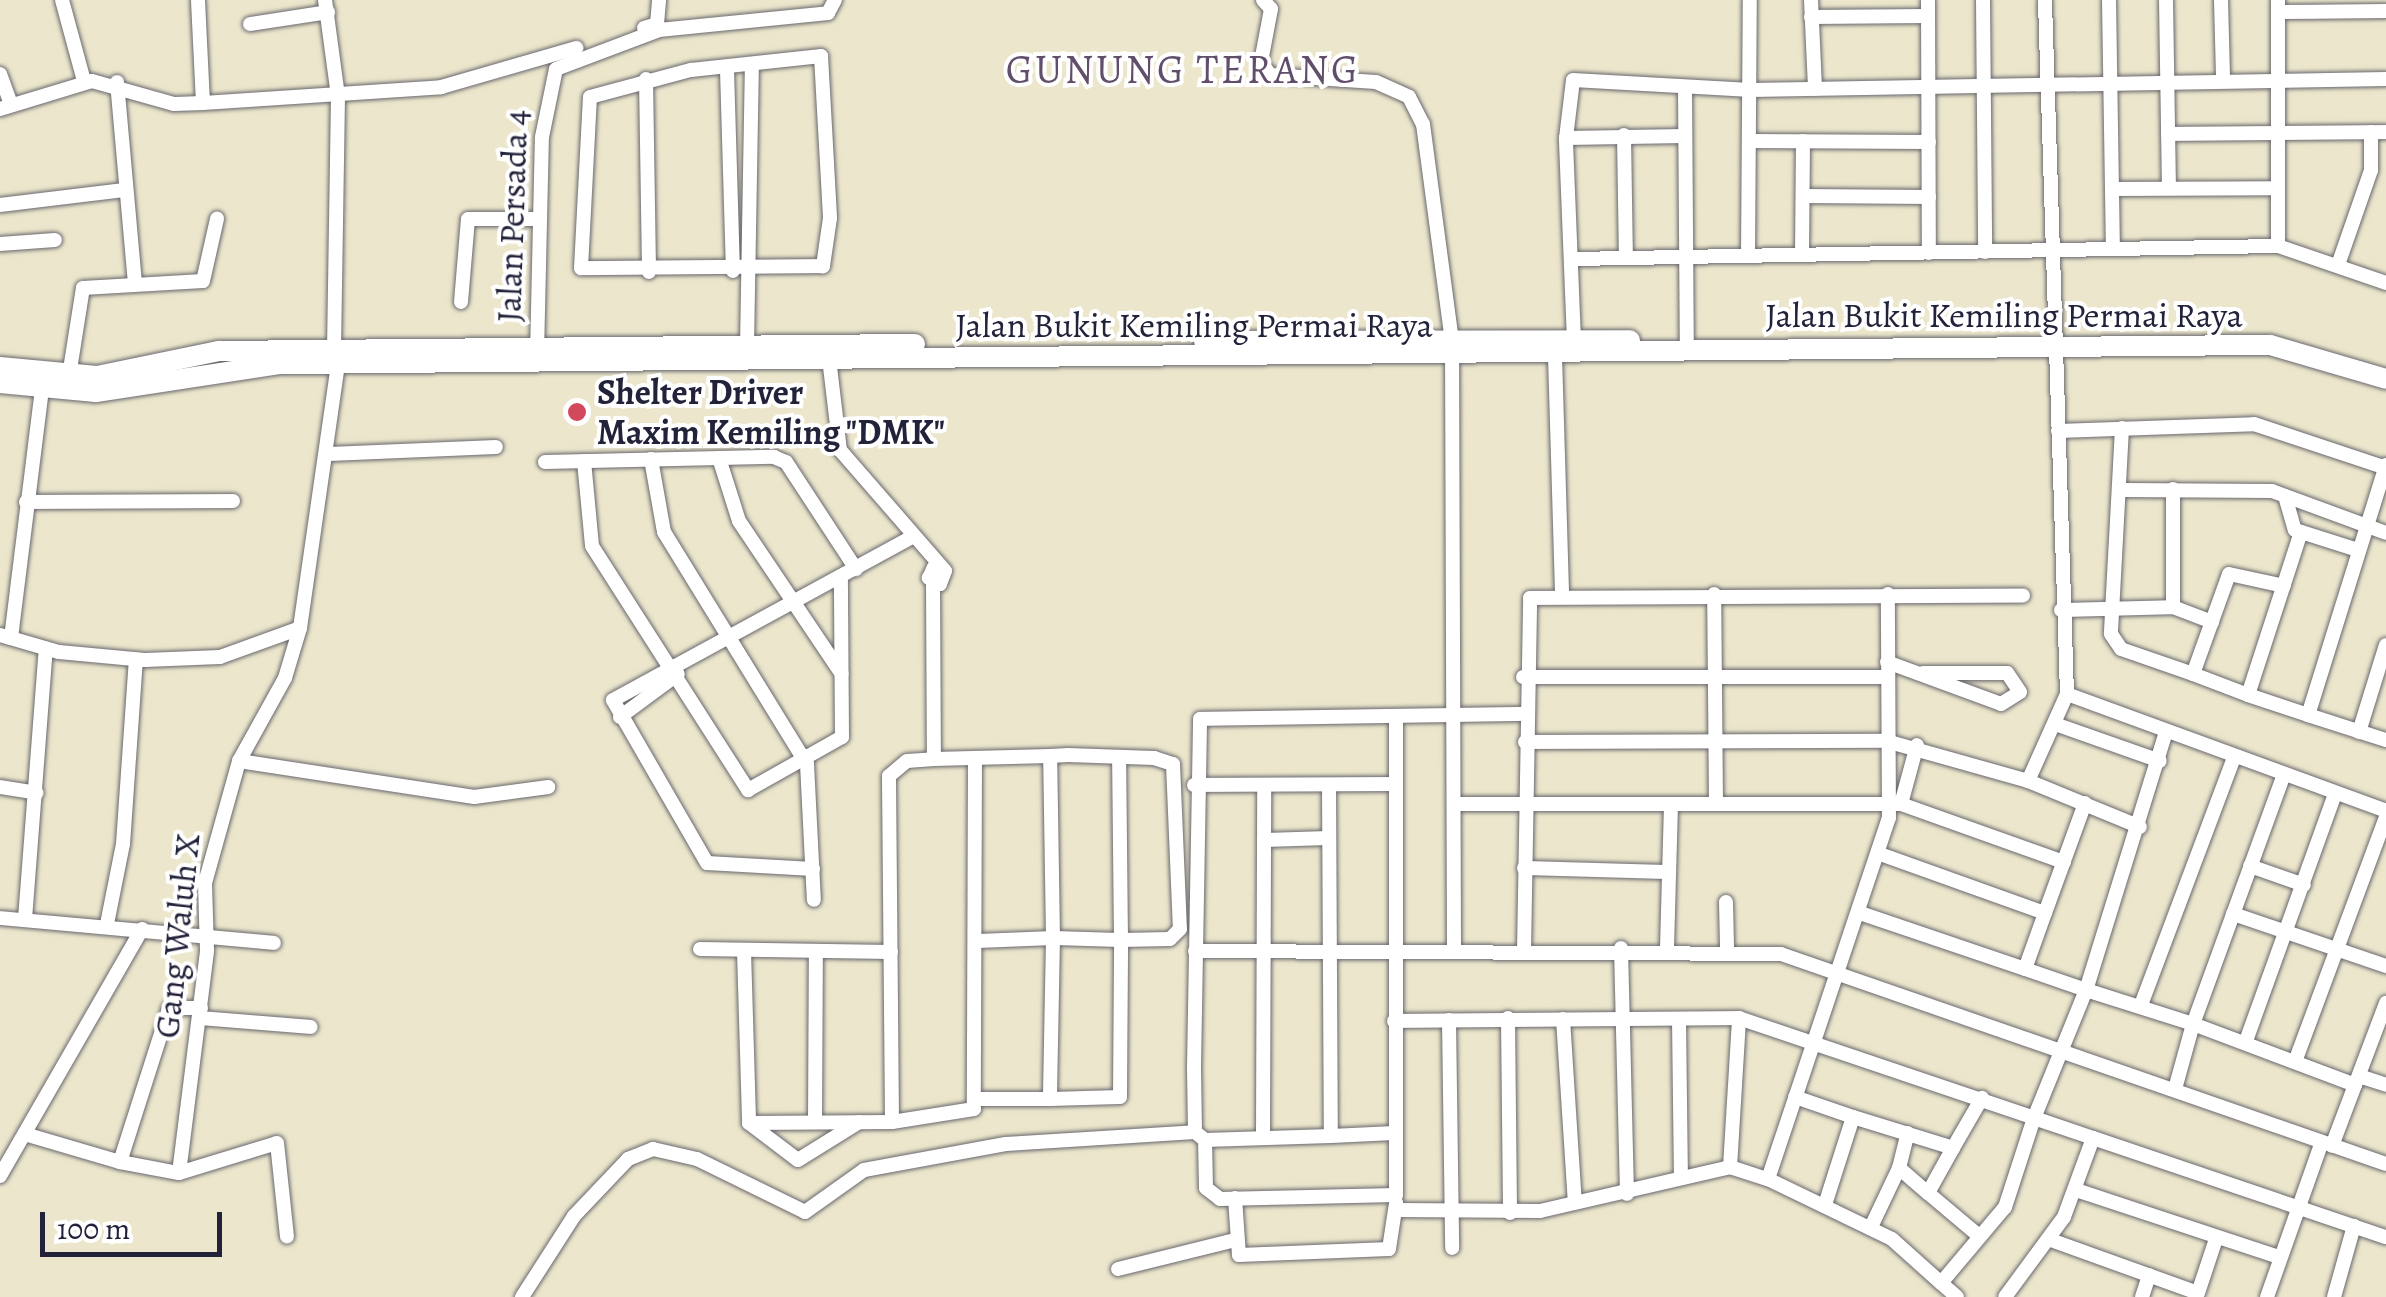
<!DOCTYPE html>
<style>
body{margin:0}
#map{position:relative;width:2386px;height:1297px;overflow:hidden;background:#ece7cc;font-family:Alegreya,serif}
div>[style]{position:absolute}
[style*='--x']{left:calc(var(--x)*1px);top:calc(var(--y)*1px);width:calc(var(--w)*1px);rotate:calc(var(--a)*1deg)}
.roads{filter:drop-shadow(0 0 2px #69676e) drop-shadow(0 0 2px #69676e)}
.street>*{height:14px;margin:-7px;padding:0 7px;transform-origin:7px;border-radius:7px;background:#fff}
.secondary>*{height:20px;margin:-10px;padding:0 10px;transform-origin:10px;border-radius:10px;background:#fff}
.dots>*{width:28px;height:28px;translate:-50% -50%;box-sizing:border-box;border:5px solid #fff;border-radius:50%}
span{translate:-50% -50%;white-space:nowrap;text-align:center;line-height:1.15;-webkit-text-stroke:8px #fff;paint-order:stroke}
.street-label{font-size:35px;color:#22223b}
.poi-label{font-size:35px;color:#22223b;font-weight:700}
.left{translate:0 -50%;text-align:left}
.quarter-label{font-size:40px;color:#604e6a;letter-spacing:2.5px}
.scale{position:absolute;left:40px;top:1212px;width:182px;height:45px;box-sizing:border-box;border:5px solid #22223b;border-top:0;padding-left:12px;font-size:30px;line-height:35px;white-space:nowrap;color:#22223b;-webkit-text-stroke:8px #fff;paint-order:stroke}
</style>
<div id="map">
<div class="roads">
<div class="street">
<i style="--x:62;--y:0;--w:84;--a:74.8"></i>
<i style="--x:325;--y:0;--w:97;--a:82.3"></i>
<i style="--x:338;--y:96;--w:252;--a:90.9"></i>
<i style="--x:1263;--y:0;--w:12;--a:48"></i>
<i style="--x:1271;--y:9;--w:54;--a:100.7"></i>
<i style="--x:1261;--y:62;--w:16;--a:55"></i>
<i style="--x:1270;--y:75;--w:106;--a:3.8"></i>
<i style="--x:1376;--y:82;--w:36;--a:24"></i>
<i style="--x:1409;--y:97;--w:30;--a:63"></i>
<i style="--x:1423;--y:124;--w:220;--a:82.4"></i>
<i style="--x:1452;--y:342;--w:606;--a:89.81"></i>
<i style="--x:1811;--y:0;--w:89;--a:87.4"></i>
<i style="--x:1928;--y:0;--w:253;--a:89.8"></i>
<i style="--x:1983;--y:0;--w:252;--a:89.5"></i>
<i style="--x:2109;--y:0;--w:249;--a:89.1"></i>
<i style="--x:2166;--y:0;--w:186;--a:89.1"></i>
<i style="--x:2221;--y:0;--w:77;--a:88.5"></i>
<i style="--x:2278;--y:0;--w:246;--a:90"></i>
<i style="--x:2278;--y:12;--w:108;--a:-0.5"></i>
<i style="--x:1811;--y:17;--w:117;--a:-0.5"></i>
<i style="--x:250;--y:24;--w:79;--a:-8.7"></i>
<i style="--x:644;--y:28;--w:14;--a:-17"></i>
<i style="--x:657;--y:24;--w:24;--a:-85"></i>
<i style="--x:821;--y:56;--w:162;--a:86.8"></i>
<i style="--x:830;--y:218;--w:49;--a:98.3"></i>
<i style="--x:823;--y:266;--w:242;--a:179.5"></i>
<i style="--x:581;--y:268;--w:171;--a:-87"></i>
<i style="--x:590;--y:97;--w:105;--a:-15"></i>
<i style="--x:691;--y:70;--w:131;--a:-6.1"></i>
<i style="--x:727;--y:70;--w:201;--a:88.3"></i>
<i style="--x:0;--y:74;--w:33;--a:70"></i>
<i style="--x:646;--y:79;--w:193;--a:89.1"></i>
<i style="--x:117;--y:82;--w:201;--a:84.9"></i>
<i style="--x:1685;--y:88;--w:264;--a:89.6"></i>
<i style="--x:203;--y:103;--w:239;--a:-3.8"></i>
<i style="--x:441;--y:87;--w:141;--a:-16.1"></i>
<i style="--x:0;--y:109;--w:96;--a:-16.9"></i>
<i style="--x:92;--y:81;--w:85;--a:15.7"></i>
<i style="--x:174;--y:104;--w:29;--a:-2"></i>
<i style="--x:203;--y:103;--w:103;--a:-92.8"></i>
<i style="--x:2168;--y:134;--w:218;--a:-0.5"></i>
<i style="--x:1624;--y:135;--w:123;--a:89.1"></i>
<i style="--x:1566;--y:138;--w:119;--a:-1"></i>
<i style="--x:1749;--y:141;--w:180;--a:0.3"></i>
<i style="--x:2112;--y:189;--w:166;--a:-0.3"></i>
<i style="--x:1803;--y:196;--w:126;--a:0.5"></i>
<i style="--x:0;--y:205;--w:125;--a:-6.9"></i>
<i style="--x:0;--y:244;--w:55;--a:-4.2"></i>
<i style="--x:1802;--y:255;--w:114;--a:-89.5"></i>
<i style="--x:1748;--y:256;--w:256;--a:-89.6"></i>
<i style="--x:1573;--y:259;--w:705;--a:-1.06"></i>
<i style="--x:2278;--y:246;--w:114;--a:18.9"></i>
<i style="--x:2338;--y:265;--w:101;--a:-70.8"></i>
<i style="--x:2371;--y:170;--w:38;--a:-90"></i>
<i style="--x:461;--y:302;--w:83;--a:-85.2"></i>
<i style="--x:468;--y:219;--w:71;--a:0"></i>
<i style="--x:1574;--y:341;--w:203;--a:-92.3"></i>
<i style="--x:1566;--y:138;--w:58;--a:-83.1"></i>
<i style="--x:1573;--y:80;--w:178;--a:3.2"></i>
<i style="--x:1751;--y:90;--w:635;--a:-0.99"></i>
<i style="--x:747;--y:346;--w:279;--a:-89"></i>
<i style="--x:828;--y:350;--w:101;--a:83.2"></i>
<i style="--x:840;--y:450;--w:160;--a:49"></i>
<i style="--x:945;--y:571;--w:14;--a:111"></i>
<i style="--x:940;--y:584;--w:13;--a:-151"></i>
<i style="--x:929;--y:578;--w:12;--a:-66"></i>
<i style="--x:537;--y:354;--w:217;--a:-88.7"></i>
<i style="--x:542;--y:137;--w:69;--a:-78.4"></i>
<i style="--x:556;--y:69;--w:110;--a:-20.7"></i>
<i style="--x:659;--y:30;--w:170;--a:-5.7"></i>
<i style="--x:828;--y:13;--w:15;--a:-62"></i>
<i style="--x:1555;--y:356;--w:236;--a:88.3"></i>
<i style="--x:69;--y:376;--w:89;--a:-81"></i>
<i style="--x:83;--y:288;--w:120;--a:-3.3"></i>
<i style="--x:203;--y:281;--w:64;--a:-77.3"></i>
<i style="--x:2122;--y:428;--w:206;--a:93.1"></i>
<i style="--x:2111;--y:634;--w:18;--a:56"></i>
<i style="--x:2121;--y:649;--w:76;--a:19.1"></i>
<i style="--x:2193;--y:674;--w:106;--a:-70.2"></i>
<i style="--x:2229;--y:574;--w:56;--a:12.3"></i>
<i style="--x:2058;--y:431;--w:196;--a:-2"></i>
<i style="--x:2254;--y:424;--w:139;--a:18.4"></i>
<i style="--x:329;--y:454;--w:167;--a:-2.4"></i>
<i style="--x:719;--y:458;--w:66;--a:72.4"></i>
<i style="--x:739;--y:521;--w:184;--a:56.1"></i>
<i style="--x:651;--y:459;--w:74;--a:79.9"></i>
<i style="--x:664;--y:532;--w:273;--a:58.4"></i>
<i style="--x:807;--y:764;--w:136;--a:87.1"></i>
<i style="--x:584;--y:461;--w:85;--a:84.6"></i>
<i style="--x:592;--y:546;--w:290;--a:57.4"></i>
<i style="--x:748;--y:790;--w:108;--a:-29.4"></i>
<i style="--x:842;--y:737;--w:159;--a:-90.4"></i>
<i style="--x:545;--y:462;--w:229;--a:-1.3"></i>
<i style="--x:774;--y:457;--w:13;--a:23"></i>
<i style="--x:786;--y:462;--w:128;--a:56.8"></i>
<i style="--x:2386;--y:465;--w:262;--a:107.3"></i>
<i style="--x:2308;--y:715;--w:82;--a:17.8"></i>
<i style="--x:2173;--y:489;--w:118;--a:90"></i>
<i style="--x:2173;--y:607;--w:42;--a:21"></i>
<i style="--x:2123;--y:490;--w:149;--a:0.4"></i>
<i style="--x:2272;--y:491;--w:121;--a:20.2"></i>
<i style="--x:2285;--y:496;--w:35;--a:74"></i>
<i style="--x:2295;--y:530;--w:66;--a:17.6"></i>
<i style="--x:26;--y:502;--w:207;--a:-0.3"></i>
<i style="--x:933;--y:583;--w:176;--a:89.7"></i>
<i style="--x:2061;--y:610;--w:112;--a:-1.5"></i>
<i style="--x:0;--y:635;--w:61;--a:16.1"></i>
<i style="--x:59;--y:652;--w:86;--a:5.3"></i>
<i style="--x:145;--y:660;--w:75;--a:-2.3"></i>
<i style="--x:220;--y:657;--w:85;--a:-19.9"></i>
<i style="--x:11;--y:638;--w:252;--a:-82.9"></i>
<i style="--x:1887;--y:662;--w:121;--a:20.2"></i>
<i style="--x:2001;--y:704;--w:22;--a:-32"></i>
<i style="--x:2020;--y:692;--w:23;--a:-124"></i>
<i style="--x:2007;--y:673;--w:84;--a:180"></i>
<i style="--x:2193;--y:674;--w:59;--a:20.9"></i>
<i style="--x:2248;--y:695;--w:171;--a:-72"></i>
<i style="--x:1523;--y:677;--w:363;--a:0"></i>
<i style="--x:2067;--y:694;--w:340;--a:20.1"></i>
<i style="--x:2248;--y:695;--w:63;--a:18.4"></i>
<i style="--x:620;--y:717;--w:72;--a:-36.6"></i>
<i style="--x:2055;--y:724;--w:111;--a:19.4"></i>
<i style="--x:2359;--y:732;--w:91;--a:-72.8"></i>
<i style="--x:2165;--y:735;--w:267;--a:107.2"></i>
<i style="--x:2086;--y:990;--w:112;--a:17.6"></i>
<i style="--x:2193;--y:1024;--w:67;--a:105.5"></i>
<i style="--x:1525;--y:742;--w:361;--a:-0.2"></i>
<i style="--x:1886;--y:741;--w:148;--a:15.7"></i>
<i style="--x:2028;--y:781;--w:95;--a:-65.9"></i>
<i style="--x:2067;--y:694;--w:694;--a:-91.82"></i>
<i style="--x:975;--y:758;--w:351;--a:90.2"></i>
<i style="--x:974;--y:1109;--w:83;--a:171"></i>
<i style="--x:892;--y:1122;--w:346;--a:-90.5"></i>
<i style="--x:889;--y:776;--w:23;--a:-40"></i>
<i style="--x:907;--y:761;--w:27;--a:-4"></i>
<i style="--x:934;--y:759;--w:116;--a:-1.5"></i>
<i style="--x:1050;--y:756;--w:18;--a:-3"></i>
<i style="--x:1068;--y:755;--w:86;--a:2"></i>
<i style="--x:1154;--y:758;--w:20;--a:18"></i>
<i style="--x:1173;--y:764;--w:165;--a:87.6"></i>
<i style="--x:1180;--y:929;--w:14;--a:135"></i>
<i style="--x:1170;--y:939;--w:49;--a:178.8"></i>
<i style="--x:1121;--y:940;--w:183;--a:-90.6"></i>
<i style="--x:239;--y:761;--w:238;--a:8.7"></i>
<i style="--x:474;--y:797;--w:75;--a:-7.7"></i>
<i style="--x:2283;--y:777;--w:263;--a:110"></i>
<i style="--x:2193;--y:1024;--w:173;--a:20.6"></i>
<i style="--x:2355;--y:1085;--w:65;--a:110.7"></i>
<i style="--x:2028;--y:781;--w:121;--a:22.3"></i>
<i style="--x:1194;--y:785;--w:196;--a:-0.3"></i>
<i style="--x:1329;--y:786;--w:350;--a:89.7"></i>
<i style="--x:1331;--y:1136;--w:126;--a:178.2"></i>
<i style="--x:1205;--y:1140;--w:13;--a:-141"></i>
<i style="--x:1195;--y:1132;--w:65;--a:-90.9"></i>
<i style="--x:1194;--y:1067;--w:348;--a:-89"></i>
<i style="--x:1200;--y:719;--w:325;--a:-0.9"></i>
<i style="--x:0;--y:787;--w:37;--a:9"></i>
<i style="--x:1456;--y:804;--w:260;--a:0"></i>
<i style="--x:1716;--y:804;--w:210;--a:-90.5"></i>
<i style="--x:1716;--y:804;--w:185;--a:0"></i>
<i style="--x:1901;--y:804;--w:173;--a:19.6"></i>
<i style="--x:1901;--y:804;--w:61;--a:-74.8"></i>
<i style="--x:1264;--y:840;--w:65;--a:-1.8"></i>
<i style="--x:1880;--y:854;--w:175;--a:19.7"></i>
<i style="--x:2045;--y:913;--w:59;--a:109.7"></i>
<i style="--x:2025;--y:969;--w:65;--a:19"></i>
<i style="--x:2086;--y:990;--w:138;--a:112.1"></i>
<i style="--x:2034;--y:1118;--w:62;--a:18.7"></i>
<i style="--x:2093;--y:1138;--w:84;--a:110.2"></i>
<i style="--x:2064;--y:1217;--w:99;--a:126.4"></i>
<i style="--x:2250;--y:866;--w:57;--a:19.4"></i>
<i style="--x:1524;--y:868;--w:144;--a:1.6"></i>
<i style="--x:813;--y:869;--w:106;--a:-176.8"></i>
<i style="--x:707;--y:863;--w:188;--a:-120"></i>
<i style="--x:613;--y:700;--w:338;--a:-28.6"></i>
<i style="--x:1726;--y:902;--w:45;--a:88.7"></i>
<i style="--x:1860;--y:913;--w:174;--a:18.7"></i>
<i style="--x:2045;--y:913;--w:117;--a:-70"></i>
<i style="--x:2233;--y:914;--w:162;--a:18.8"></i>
<i style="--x:0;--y:918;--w:275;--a:5.2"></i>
<i style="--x:25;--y:919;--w:271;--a:-85.6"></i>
<i style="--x:107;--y:924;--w:82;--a:-78.7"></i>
<i style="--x:123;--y:844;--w:185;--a:-86"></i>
<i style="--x:978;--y:941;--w:75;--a:-2.3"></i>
<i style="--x:1053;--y:938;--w:182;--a:-90.9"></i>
<i style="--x:1621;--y:948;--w:246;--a:88.6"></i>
<i style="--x:1667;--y:948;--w:140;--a:-88.4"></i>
<i style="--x:700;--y:949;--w:191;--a:0.9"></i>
<i style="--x:744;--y:951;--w:172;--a:88.3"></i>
<i style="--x:749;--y:1123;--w:61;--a:37.1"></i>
<i style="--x:798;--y:1160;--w:72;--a:-31.9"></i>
<i style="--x:1195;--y:951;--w:586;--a:0.29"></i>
<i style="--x:1781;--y:954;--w:640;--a:19.14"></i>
<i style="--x:1524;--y:951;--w:353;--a:-89"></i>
<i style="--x:1530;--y:598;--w:493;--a:-0.3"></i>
<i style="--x:2141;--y:1005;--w:262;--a:-69.4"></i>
<i style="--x:201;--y:1018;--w:110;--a:4.7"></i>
<i style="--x:1508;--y:1018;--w:195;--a:89.4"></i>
<i style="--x:1563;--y:1019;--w:184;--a:86.3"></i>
<i style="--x:1679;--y:1019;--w:155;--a:89.3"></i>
<i style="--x:1449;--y:1020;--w:228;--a:89.2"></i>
<i style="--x:1394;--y:1021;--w:345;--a:-0.5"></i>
<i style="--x:1739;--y:1018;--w:311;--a:18.7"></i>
<i style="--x:2034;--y:1118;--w:94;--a:108"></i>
<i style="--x:2005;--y:1207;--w:99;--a:130.1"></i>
<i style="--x:1941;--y:1283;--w:66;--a:-138.1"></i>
<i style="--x:1892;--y:1239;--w:138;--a:-154.2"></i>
<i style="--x:2246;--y:1041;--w:263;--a:-70.2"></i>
<i style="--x:2296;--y:1059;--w:258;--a:-69.6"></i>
<i style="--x:2359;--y:1076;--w:28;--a:18"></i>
<i style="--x:2355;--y:1085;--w:88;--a:-69.3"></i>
<i style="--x:1795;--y:1097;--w:61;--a:19"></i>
<i style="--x:1853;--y:1117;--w:92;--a:107.7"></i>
<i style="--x:976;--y:1099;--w:74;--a:0"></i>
<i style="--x:1050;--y:1099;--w:70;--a:-1.6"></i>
<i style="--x:1120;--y:1097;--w:157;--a:-89.6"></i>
<i style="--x:1121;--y:940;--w:68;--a:-178.3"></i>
<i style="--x:1053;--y:938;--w:161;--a:91.1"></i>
<i style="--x:1853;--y:1117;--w:105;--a:17.2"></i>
<i style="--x:1953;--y:1148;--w:58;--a:-59.9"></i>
<i style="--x:815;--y:1121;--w:170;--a:-89.7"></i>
<i style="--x:749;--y:1123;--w:143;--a:-0.4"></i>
<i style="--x:28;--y:1135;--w:96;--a:16.4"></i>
<i style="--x:120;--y:1162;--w:162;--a:-72.3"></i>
<i style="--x:169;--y:1008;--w:32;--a:0"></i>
<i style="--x:1263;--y:1136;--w:351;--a:-89.8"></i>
<i style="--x:1331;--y:1136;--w:63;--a:-2.7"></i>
<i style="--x:2093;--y:1138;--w:309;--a:18.7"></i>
<i style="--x:1205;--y:1140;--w:48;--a:88.8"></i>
<i style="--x:1206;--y:1188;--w:18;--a:38"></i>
<i style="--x:1220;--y:1199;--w:176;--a:-1.3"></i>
<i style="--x:1396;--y:1195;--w:479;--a:-90"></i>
<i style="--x:1953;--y:1148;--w:51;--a:119.1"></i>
<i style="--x:1928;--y:1193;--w:67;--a:40.1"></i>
<i style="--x:120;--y:1162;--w:60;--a:10.6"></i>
<i style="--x:179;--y:1173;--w:102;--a:-17"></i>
<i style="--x:277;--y:1143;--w:94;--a:83.9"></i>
<i style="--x:1730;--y:1167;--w:149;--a:-86.5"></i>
<i style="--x:1899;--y:1168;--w:36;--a:-76"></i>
<i style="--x:179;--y:1173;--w:224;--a:-82.8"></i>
<i style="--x:207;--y:951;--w:68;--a:-91.7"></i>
<i style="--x:205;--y:883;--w:127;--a:-74.4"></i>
<i style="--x:239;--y:761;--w:95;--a:-61"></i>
<i style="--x:285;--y:678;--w:52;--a:-73.3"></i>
<i style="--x:300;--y:628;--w:268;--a:-81.8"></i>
<i style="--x:0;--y:1176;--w:285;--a:-60.1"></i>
<i style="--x:2076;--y:1190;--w:214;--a:18.3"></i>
<i style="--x:1235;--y:1198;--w:57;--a:86"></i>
<i style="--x:1239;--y:1255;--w:150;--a:-2.3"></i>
<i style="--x:1389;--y:1249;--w:47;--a:-81.3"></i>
<i style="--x:1396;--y:1210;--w:144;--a:0.4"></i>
<i style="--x:1540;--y:1211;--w:195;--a:-13"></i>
<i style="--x:1730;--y:1167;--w:40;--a:18"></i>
<i style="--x:1768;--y:1179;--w:381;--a:-71.5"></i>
<i style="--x:1889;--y:818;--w:224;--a:-90.3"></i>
<i style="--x:1871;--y:1227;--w:65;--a:-64.6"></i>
<i style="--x:1899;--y:1168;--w:38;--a:41"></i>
<i style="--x:2048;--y:1239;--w:159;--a:19.8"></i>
<i style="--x:2198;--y:1293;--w:57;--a:-71.6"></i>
<i style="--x:1118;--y:1269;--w:116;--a:-13.9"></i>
<i style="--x:1941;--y:1283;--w:21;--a:41"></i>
<i style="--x:522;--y:1297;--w:96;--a:-57.3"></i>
<i style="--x:574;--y:1216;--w:79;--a:-46.5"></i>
<i style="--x:628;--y:1159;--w:27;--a:-22"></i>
<i style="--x:653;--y:1149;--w:45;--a:12.8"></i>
<i style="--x:697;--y:1159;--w:120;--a:26.1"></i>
<i style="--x:805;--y:1212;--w:72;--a:-35.4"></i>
<i style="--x:864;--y:1170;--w:144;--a:-10.4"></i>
<i style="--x:1006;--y:1144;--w:189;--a:-3.6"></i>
<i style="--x:2142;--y:1297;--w:23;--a:-72"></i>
<i style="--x:2267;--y:1297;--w:164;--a:-70.5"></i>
<i style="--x:2334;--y:1297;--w:74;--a:-74.3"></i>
</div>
<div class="secondary">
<i style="--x:1204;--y:341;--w:426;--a:-0.1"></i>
<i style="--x:0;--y:367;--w:97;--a:5.3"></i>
<i style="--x:97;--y:376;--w:125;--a:-11.6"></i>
<i style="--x:219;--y:351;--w:696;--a:-0.58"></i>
<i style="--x:0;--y:383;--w:96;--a:5.4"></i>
<i style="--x:96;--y:392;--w:185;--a:-8.7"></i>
<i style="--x:279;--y:364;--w:1991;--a:-0.55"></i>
<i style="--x:2270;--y:345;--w:121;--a:16.3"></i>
</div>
</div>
<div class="dots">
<i style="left:577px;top:412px;background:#d1495b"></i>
</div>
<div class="street-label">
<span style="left:512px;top:216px;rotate:-88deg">Jalan Persada 4</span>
<span style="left:2004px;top:315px">Jalan Bukit Kemiling Permai Raya</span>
<span style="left:1194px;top:325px">Jalan Bukit Kemiling Permai Raya</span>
<span style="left:177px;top:936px;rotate:-84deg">Gang Waluh X</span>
</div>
<div class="poi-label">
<span class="left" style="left:597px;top:412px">Shelter Driver<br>Maxim Kemiling "DMK"</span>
</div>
<div class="quarter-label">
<span style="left:1183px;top:70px">GUNUNG TERANG</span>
</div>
<div class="scale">100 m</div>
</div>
